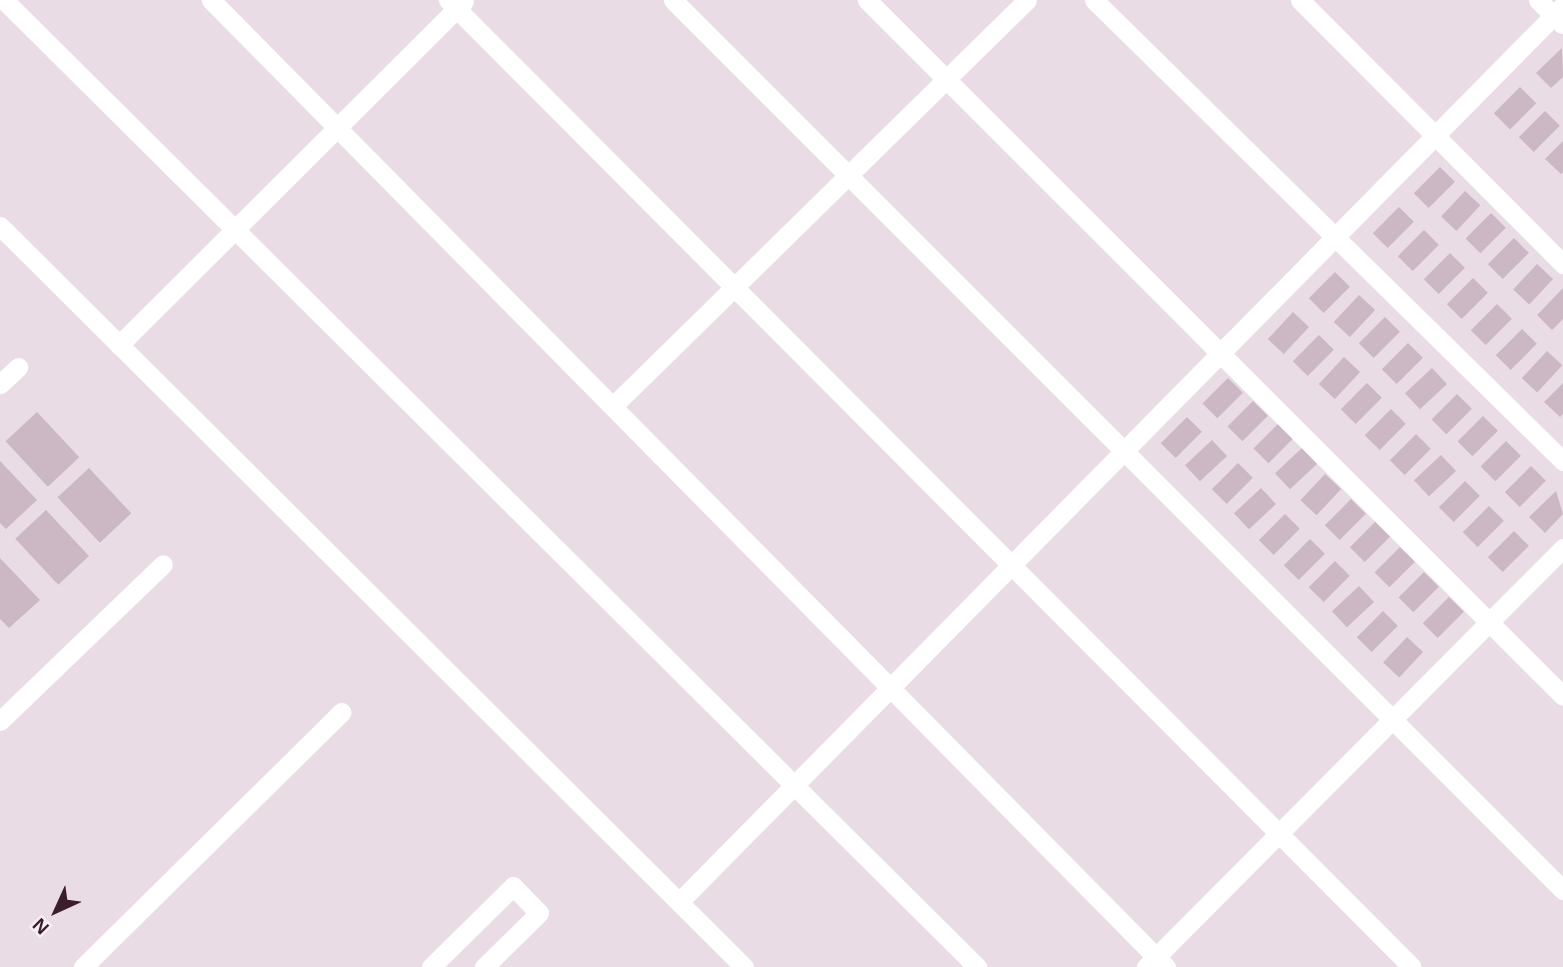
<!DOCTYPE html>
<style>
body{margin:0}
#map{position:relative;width:1563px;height:967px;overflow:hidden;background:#eadce5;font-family:Arial,sans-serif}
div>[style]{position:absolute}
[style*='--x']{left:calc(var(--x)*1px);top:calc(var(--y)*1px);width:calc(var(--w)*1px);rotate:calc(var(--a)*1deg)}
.building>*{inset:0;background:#cbb8c4;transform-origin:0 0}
.minor>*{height:19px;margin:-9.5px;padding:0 9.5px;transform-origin:9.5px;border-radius:9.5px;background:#fff}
span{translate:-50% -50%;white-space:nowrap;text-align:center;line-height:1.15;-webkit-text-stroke:5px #f7edf4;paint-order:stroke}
.north{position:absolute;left:21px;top:876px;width:70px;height:70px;-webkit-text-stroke:5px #f7edf4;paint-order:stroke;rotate:225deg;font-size:19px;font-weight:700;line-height:28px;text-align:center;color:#3b1d2b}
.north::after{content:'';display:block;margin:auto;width:24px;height:32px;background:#3b1d2b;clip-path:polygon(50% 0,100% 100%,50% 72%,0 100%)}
</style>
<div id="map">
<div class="building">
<i style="clip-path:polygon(1562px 48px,1563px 77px,1551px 88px,1536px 73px)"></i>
<i style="left:1520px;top:87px;width:23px;height:37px;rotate:45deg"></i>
<i style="left:1545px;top:111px;width:21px;height:37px;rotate:45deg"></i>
<i style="clip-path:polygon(1563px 141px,1563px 172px,1561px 174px,1545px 159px)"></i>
<i style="left:1440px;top:167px;width:21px;height:37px;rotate:45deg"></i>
<i style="left:1465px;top:191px;width:21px;height:35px;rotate:43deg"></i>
<i style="left:1399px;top:207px;width:21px;height:37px;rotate:45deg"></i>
<i style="left:1491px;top:213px;width:21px;height:36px;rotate:45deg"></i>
<i style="left:1424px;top:230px;width:21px;height:37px;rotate:45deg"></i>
<i style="left:1514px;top:238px;width:21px;height:37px;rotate:45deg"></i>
<i style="left:1450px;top:253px;width:21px;height:37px;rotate:45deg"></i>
<i style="left:1537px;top:264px;width:22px;height:35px;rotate:43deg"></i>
<i style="left:1335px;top:272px;width:21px;height:37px;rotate:45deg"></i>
<i style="left:1473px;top:278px;width:21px;height:37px;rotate:45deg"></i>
<i style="clip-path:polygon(1563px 288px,1563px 319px,1552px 330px,1537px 315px)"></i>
<i style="left:1359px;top:295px;width:22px;height:37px;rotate:43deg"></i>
<i style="left:1497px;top:304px;width:21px;height:37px;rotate:45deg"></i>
<i style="left:1293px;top:312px;width:22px;height:37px;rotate:43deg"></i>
<i style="left:1385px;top:317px;width:21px;height:37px;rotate:45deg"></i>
<i style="left:1522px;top:329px;width:21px;height:37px;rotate:45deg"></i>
<i style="left:1319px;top:335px;width:21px;height:37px;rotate:45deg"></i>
<i style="left:1408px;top:343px;width:21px;height:37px;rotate:45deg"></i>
<i style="left:1547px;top:351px;width:21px;height:37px;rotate:43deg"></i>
<i style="left:1344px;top:357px;width:22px;height:37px;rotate:43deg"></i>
<i style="left:1432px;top:368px;width:22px;height:37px;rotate:47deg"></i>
<i style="left:1228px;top:378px;width:21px;height:36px;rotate:45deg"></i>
<i style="left:1367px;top:383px;width:21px;height:37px;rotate:45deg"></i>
<i style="clip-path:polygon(1563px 383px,1563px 414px,1560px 417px,1544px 402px)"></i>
<i style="left:1457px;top:394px;width:21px;height:36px;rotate:45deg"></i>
<i style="left:1253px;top:401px;width:21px;height:36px;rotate:45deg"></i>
<i style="left:1391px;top:409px;width:21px;height:37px;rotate:45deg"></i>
<i style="left:37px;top:412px;width:62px;height:43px;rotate:47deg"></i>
<i style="left:1483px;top:416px;width:21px;height:36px;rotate:45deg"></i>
<i style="left:1187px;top:417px;width:21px;height:37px;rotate:45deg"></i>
<i style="left:1279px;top:423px;width:21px;height:36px;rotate:45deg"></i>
<i style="left:1416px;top:434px;width:21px;height:37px;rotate:45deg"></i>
<i style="left:1212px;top:440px;width:22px;height:37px;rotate:47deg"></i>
<i style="left:1506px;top:441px;width:21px;height:36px;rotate:45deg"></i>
<i style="left:1302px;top:448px;width:22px;height:37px;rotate:47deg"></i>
<i style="left:1441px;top:455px;width:22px;height:37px;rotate:47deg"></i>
<i style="clip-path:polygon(0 461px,37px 500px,6px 529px,0 523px)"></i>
<i style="left:1238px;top:463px;width:21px;height:37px;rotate:45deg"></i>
<i style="left:1531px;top:466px;width:21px;height:37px;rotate:45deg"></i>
<i style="left:89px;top:468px;width:62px;height:43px;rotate:47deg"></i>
<i style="left:1325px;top:474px;width:22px;height:36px;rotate:43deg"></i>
<i style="left:1465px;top:481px;width:21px;height:37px;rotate:45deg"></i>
<i style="left:1261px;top:488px;width:22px;height:37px;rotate:47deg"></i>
<i style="clip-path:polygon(1556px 491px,1563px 514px,1545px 533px,1529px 517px)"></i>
<i style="left:1351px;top:499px;width:21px;height:37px;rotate:45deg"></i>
<i style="left:1489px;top:506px;width:21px;height:37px;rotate:45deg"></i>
<i style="left:46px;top:510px;width:63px;height:42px;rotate:47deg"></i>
<i style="left:1285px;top:514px;width:21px;height:37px;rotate:45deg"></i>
<i style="left:1376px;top:521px;width:21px;height:37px;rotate:45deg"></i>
<i style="left:1514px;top:531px;width:21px;height:37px;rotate:45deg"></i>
<i style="left:1310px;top:539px;width:21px;height:37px;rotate:45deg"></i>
<i style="left:1400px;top:547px;width:21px;height:36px;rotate:45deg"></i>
<i style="clip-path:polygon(0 558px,40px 600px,9px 628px,0 619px)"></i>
<i style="left:1335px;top:561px;width:21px;height:37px;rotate:45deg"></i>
<i style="left:1424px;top:572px;width:21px;height:36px;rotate:45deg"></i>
<i style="left:1359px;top:586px;width:22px;height:37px;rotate:47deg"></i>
<i style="left:1449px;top:597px;width:21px;height:37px;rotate:45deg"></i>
<i style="left:1383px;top:611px;width:21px;height:37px;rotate:45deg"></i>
<i style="left:1407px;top:637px;width:22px;height:35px;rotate:43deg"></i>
</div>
<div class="minor">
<i style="--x:4;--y:0;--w:1372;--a:44.82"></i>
<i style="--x:211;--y:0;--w:1359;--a:45.36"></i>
<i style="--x:448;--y:0;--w:1365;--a:45.09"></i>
<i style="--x:673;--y:0;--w:1259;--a:45"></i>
<i style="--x:867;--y:0;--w:984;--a:45"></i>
<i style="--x:1094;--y:0;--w:658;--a:44.51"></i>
<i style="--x:1300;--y:0;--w:373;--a:45.1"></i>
<i style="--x:1538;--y:0;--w:34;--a:45"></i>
<i style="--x:0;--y:226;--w:1050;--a:44.88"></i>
<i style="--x:119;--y:345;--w:487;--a:-44.9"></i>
<i style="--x:0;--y:384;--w:25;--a:-43"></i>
<i style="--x:614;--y:405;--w:578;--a:-44.44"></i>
<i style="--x:0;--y:721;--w:226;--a:-43.9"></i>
<i style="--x:679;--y:902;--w:1259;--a:-45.39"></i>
<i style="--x:83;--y:967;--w:363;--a:-44.6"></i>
<i style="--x:431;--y:967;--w:115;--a:-44.6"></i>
<i style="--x:513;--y:886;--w:37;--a:46"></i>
<i style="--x:539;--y:913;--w:77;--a:135.5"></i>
<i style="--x:1146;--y:967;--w:591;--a:-45.14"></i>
</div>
<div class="north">N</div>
</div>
